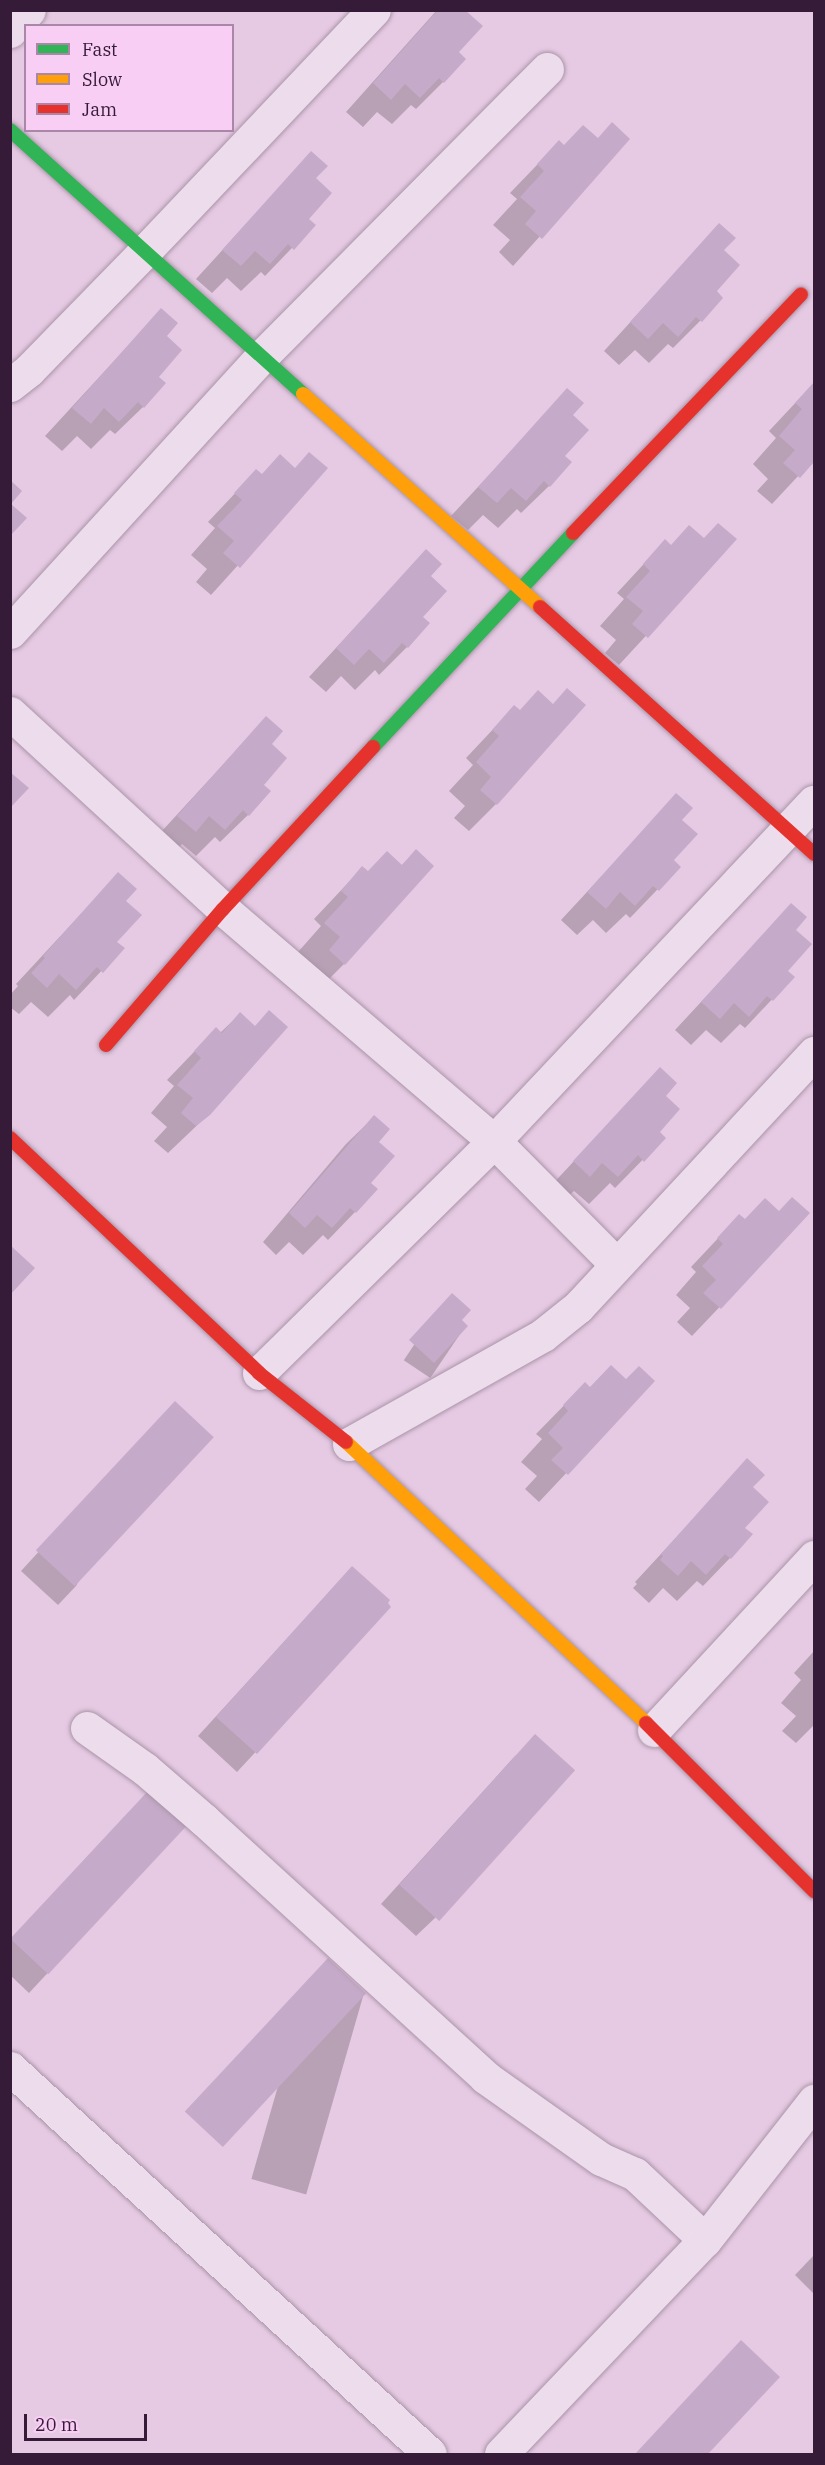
<!DOCTYPE html>
<style>
body{margin:0}
#map{position:relative;width:825px;height:2465px;overflow:hidden;background:#e6cae3;font-family:"IBM Plex Serif",serif}
div>[style]{position:absolute}
[style*='--x']{left:calc(var(--x)*1px);top:calc(var(--y)*1px);width:calc(var(--w)*1px);rotate:calc(var(--a)*1deg)}
.shadow>*{inset:0;background:#0003;transform-origin:0 0}
.building>*{inset:0;background:#c6aac9;transform-origin:0 0}
.roads{filter:drop-shadow(0 0 2px #aa94a9) drop-shadow(0 0 2px #aa94a9)}
.street>*{height:33px;margin:-16.5px;padding:0 16.5px;transform-origin:16.5px;border-radius:16.5px;background:#edddec}
.fast>*{height:14px;margin:-7px;padding:0 7px;transform-origin:7px;border-radius:7px;background:#30b455}
.slow>*{height:14px;margin:-7px;padding:0 7px;transform-origin:7px;border-radius:7px;background:#ff9f0a}
.jam>*{height:14px;margin:-7px;padding:0 7px;transform-origin:7px;border-radius:7px;background:#e5322d}
span{translate:-50% -50%;white-space:nowrap;text-align:center;line-height:1.15;-webkit-text-stroke:4.5px #f8cef4;paint-order:stroke}
.frame{position:absolute;inset:0;border:12px solid #361b39;pointer-events:none}
.legend{position:absolute;left:24px;top:24px;width:210px;height:108px;box-sizing:border-box;background:#f8cef4;border:2px solid #aa86a9;margin:0;padding:8px 10px;list-style:none;font-size:18px;color:#361b39}
.legend li{display:flex;align-items:center;gap:12px;height:30px}
.legend b{width:30px;border:2px solid #aa86a9}
.scale{position:absolute;left:24px;top:2414px;width:123px;height:27px;box-sizing:border-box;border:3px solid #361b39;border-top:0;padding-left:8px;font-size:18px;line-height:21px;white-space:nowrap;color:#361b39;-webkit-text-stroke:4px #f8cef4;paint-order:stroke}
</style>
<div id="map">
<div class="shadow">
<i style="clip-path:polygon(437px 10px,465px 10px,457px 52px,443px 82px,416px 109px,411px 105px,392px 124px,377px 112px,363px 127px,346px 112px)"></i>
<i style="clip-path:polygon(597px 139px,628px 139px,513px 266px,499px 252px,510px 240px,493px 225px,517px 199px,510px 193px,559px 142px,563px 146px)"></i>
<i style="clip-path:polygon(311px 153px,307px 219px,314px 225px,265px 276px,261px 272px,241px 291px,227px 278px,212px 293px,196px 279px)"></i>
<i style="clip-path:polygon(719px 225px,722px 251px,715px 291px,700px 321px,673px 348px,668px 344px,649px 363px,635px 350px,619px 365px,604px 351px)"></i>
<i style="clip-path:polygon(161px 310px,165px 336px,157px 377px,143px 407px,115px 434px,110px 430px,91px 449px,77px 436px,62px 451px,45px 436px)"></i>
<i style="clip-path:polygon(814px 383px,814px 459px,772px 504px,757px 491px,768px 479px,753px 464px,776px 438px,769px 431px)"></i>
<i style="clip-path:polygon(568px 390px,571px 415px,563px 456px,549px 486px,521px 513px,517px 509px,498px 528px,483px 515px,468px 530px,451px 516px)"></i>
<i style="clip-path:polygon(326px 468px,211px 595px,196px 582px,207px 569px,191px 555px,215px 528px,208px 522px,256px 471px,261px 476px,294px 469px)"></i>
<i style="clip-path:polygon(735px 539px,619px 665px,605px 653px,616px 640px,600px 626px,624px 599px,617px 593px,665px 541px,670px 546px,703px 540px)"></i>
<i style="clip-path:polygon(426px 551px,429px 576px,421px 617px,407px 647px,379px 675px,375px 670px,355px 690px,341px 676px,326px 692px,309px 677px)"></i>
<i style="clip-path:polygon(514px 707px,496px 804px,469px 831px,454px 818px,465px 806px,449px 791px,473px 765px,466px 758px)"></i>
<i style="clip-path:polygon(266px 718px,270px 744px,262px 785px,248px 815px,220px 842px,215px 837px,196px 856px,182px 844px,167px 859px,150px 844px)"></i>
<i style="clip-path:polygon(677px 795px,680px 820px,672px 860px,679px 867px,630px 918px,626px 914px,606px 933px,593px 920px,577px 935px,561px 920px)"></i>
<i style="clip-path:polygon(416px 851px,344px 964px,317px 991px,298px 952px,321px 926px,314px 919px,362px 868px,368px 872px,401px 866px)"></i>
<i style="clip-path:polygon(118px 874px,115px 942px,123px 948px,74px 1000px,70px 995px,48px 1017px,31px 1002px,19px 1014px,10px 1007px,10px 995px,18px 986px,16px 984px)"></i>
<i style="clip-path:polygon(791px 905px,794px 930px,786px 971px,793px 977px,745px 1028px,740px 1024px,721px 1043px,706px 1030px,691px 1045px,675px 1030px)"></i>
<i style="clip-path:polygon(240px 1014px,209px 1114px,168px 1153px,154px 1141px,167px 1127px,151px 1113px,174px 1086px,167px 1080px,216px 1029px,220px 1033px)"></i>
<i style="clip-path:polygon(660px 1069px,664px 1096px,657px 1132px,664px 1138px,615px 1188px,610px 1183px,589px 1204px,574px 1191px,561px 1203px,547px 1190px)"></i>
<i style="clip-path:polygon(374px 1117px,377px 1142px,369px 1183px,355px 1212px,328px 1240px,323px 1235px,303px 1255px,289px 1242px,276px 1255px,263px 1242px,346px 1144px)"></i>
<i style="clip-path:polygon(779px 1213px,808px 1214px,692px 1336px,677px 1322px,690px 1308px,676px 1295px,696px 1272px,691px 1267px,739px 1216px,744px 1221px)"></i>
<i style="left:439px;top:1308px;width:32px;height:63px;rotate:34deg"></i>
<i style="clip-path:polygon(626px 1381px,653px 1381px,539px 1502px,525px 1489px,537px 1476px,521px 1462px,542px 1439px,536px 1434px,585px 1384px,590px 1388px)"></i>
<i style="clip-path:polygon(175px 1403px,76px 1586px,58px 1605px,21px 1571px)"></i>
<i style="clip-path:polygon(747px 1461px,751px 1487px,743px 1528px,730px 1558px,703px 1586px,697px 1581px,677px 1601px,663px 1588px,649px 1603px,633px 1588px,637px 1584px,635px 1582px)"></i>
<i style="clip-path:polygon(334px 1587px,386px 1603px,389px 1607px,237px 1772px,198px 1736px)"></i>
<i style="clip-path:polygon(814px 1651px,814px 1725px,796px 1743px,782px 1731px,796px 1716px,781px 1703px,801px 1680px,794px 1673px)"></i>
<i style="clip-path:polygon(516px 1755px,435px 1918px,416px 1936px,381px 1904px)"></i>
<i style="clip-path:polygon(129px 1812px,184px 1827px,29px 1993px,10px 1975px,10px 1940px)"></i>
<i style="left:309px;top:1978px;width:57px;height:209px;rotate:16deg"></i>
<i style="clip-path:polygon(814px 2255px,814px 2294px,795px 2275px)"></i>
<i style="clip-path:polygon(723px 2361px,778px 2377px,706px 2454px,636px 2454px)"></i>
</div>
<div class="building">
<i style="clip-path:polygon(438px 10px,465px 10px,483px 26px,459px 52px,466px 59px,444px 83px,439px 78px,420px 98px,405px 84px,391px 100px,373px 83px)"></i>
<i style="clip-path:polygon(612px 122px,630px 139px,542px 239px,525px 224px,536px 211px,520px 197px,544px 171px,537px 164px,559px 140px,564px 145px,583px 125px,598px 138px)"></i>
<i style="clip-path:polygon(311px 151px,328px 166px,316px 178px,332px 193px,309px 219px,316px 225px,294px 250px,288px 244px,270px 264px,255px 251px,241px 266px,222px 250px)"></i>
<i style="clip-path:polygon(719px 223px,736px 238px,724px 250px,740px 265px,717px 291px,723px 298px,702px 322px,696px 317px,678px 337px,663px 323px,648px 339px,630px 322px)"></i>
<i style="clip-path:polygon(161px 308px,178px 323px,167px 336px,182px 350px,159px 377px,166px 383px,144px 408px,138px 402px,119px 422px,104px 408px,91px 424px,72px 408px)"></i>
<i style="clip-path:polygon(814px 382px,814px 462px,800px 478px,783px 463px,795px 450px,779px 436px,802px 409px,795px 403px)"></i>
<i style="clip-path:polygon(567px 388px,584px 403px,573px 415px,589px 430px,565px 456px,572px 462px,550px 487px,544px 481px,526px 501px,511px 488px,497px 503px,478px 487px)"></i>
<i style="clip-path:polygon(309px 452px,328px 468px,240px 568px,223px 553px,234px 541px,217px 526px,242px 500px,234px 493px,256px 469px,262px 474px,280px 454px,295px 468px)"></i>
<i style="clip-path:polygon(10px 480px,22px 491px,11px 504px,27px 518px,10px 536px)"></i>
<i style="clip-path:polygon(718px 523px,737px 539px,648px 638px,632px 624px,643px 611px,626px 597px,650px 571px,643px 564px,665px 539px,671px 545px,689px 525px,704px 538px)"></i>
<i style="clip-path:polygon(426px 549px,442px 564px,431px 576px,447px 591px,423px 617px,430px 623px,408px 648px,402px 643px,384px 663px,369px 649px,354px 665px,336px 648px)"></i>
<i style="clip-path:polygon(567px 688px,586px 705px,497px 805px,480px 790px,491px 777px,476px 762px,499px 736px,492px 730px,514px 705px,520px 710px,538px 690px,553px 704px)"></i>
<i style="clip-path:polygon(266px 716px,283px 731px,272px 744px,287px 758px,264px 785px,271px 791px,249px 816px,243px 810px,225px 830px,209px 816px,196px 832px,177px 816px)"></i>
<i style="clip-path:polygon(10px 772px,29px 788px,10px 808px)"></i>
<i style="clip-path:polygon(676px 793px,693px 808px,682px 820px,698px 834px,674px 860px,681px 867px,659px 891px,653px 886px,635px 906px,620px 892px,606px 909px,587px 892px)"></i>
<i style="clip-path:polygon(416px 849px,434px 866px,345px 965px,329px 950px,340px 937px,324px 923px,348px 897px,341px 891px,362px 866px,368px 871px,387px 851px,402px 865px)"></i>
<i style="clip-path:polygon(118px 872px,137px 889px,126px 901px,142px 915px,117px 942px,125px 948px,103px 973px,97px 967px,76px 990px,59px 974px,47px 988px,31px 973px,45px 958px,43px 956px)"></i>
<i style="clip-path:polygon(791px 903px,807px 917px,796px 930px,812px 944px,788px 971px,795px 977px,773px 1001px,767px 996px,749px 1017px,734px 1003px,720px 1019px,701px 1002px)"></i>
<i style="clip-path:polygon(269px 1010px,288px 1027px,210px 1115px,196px 1126px,181px 1113px,193px 1098px,177px 1085px,201px 1058px,194px 1051px,216px 1027px,222px 1033px,240px 1012px,255px 1026px)"></i>
<i style="clip-path:polygon(660px 1067px,677px 1083px,666px 1096px,680px 1109px,660px 1132px,666px 1138px,644px 1162px,638px 1155px,618px 1177px,602px 1163px,590px 1177px,573px 1161px)"></i>
<i style="clip-path:polygon(374px 1115px,390px 1129px,379px 1142px,395px 1156px,371px 1183px,378px 1189px,356px 1213px,350px 1208px,332px 1228px,317px 1215px,305px 1228px,289px 1213px)"></i>
<i style="clip-path:polygon(792px 1197px,810px 1213px,721px 1309px,703px 1293px,716px 1280px,702px 1266px,723px 1244px,717px 1238px,739px 1214px,745px 1219px,765px 1198px,779px 1211px)"></i>
<i style="clip-path:polygon(10px 1245px,35px 1268px,10px 1295px)"></i>
<i style="clip-path:polygon(452px 1293px,471px 1310px,462px 1320px,468px 1326px,434px 1363px,409px 1340px)"></i>
<i style="clip-path:polygon(611px 1365px,626px 1379px,639px 1366px,655px 1381px,568px 1475px,551px 1460px,563px 1448px,548px 1433px,568px 1411px,563px 1405px,585px 1382px,590px 1387px)"></i>
<i style="left:175px;top:1401px;width:53px;height:204px;rotate:43deg"></i>
<i style="clip-path:polygon(747px 1458px,765px 1475px,753px 1487px,769px 1502px,745px 1528px,753px 1534px,731px 1559px,725px 1554px,706px 1575px,691px 1561px,678px 1576px,660px 1560px,663px 1556px,661px 1554px)"></i>
<i style="clip-path:polygon(352px 1566px,390px 1600px,388px 1603px,391px 1607px,257px 1754px,216px 1717px)"></i>
<i style="left:535px;top:1734px;width:54px;height:203px;rotate:42deg"></i>
<i style="left:148px;top:1791px;width:52px;height:202px;rotate:43deg"></i>
<i style="left:328px;top:1958px;width:52px;height:210px;rotate:43deg"></i>
<i style="clip-path:polygon(741px 2340px,780px 2377px,708px 2454px,635px 2454px)"></i>
</div>
<div class="roads">
<div class="street">
<i style="--x:10;--y:31;--w:28;--a:-48"></i>
<i style="--x:10;--y:385;--w:24;--a:-38"></i>
<i style="--x:29;--y:370;--w:168;--a:-45.7"></i>
<i style="--x:146;--y:250;--w:331;--a:-46.5"></i>
<i style="--x:10;--y:632;--w:375;--a:-47.6"></i>
<i style="--x:263;--y:355;--w:403;--a:-45.2"></i>
<i style="--x:10;--y:713;--w:289;--a:42.6"></i>
<i style="--x:223;--y:909;--w:357;--a:40.6"></i>
<i style="--x:494;--y:1141;--w:173;--a:45.2"></i>
<i style="--x:259;--y:1373;--w:330;--a:-44.6"></i>
<i style="--x:494;--y:1141;--w:466;--a:-46.7"></i>
<i style="--x:349;--y:1444;--w:223;--a:-29.3"></i>
<i style="--x:543;--y:1335;--w:45;--a:-38.7"></i>
<i style="--x:578;--y:1307;--w:347;--a:-47.1"></i>
<i style="--x:87;--y:1728;--w:71;--a:35.3"></i>
<i style="--x:145;--y:1769;--w:78;--a:40.8"></i>
<i style="--x:204;--y:1820;--w:381;--a:42.4"></i>
<i style="--x:485;--y:2077;--w:142;--a:35.3"></i>
<i style="--x:601;--y:2159;--w:37;--a:24"></i>
<i style="--x:635;--y:2174;--w:96;--a:43.3"></i>
<i style="--x:654;--y:1730;--w:236;--a:-47.2"></i>
<i style="--x:10;--y:2068;--w:570;--a:42.58"></i>
<i style="--x:501;--y:2454;--w:296;--a:-46.4"></i>
<i style="--x:705;--y:2240;--w:177;--a:-51.9"></i>
</div>
<div class="fast">
<i style="--x:10;--y:130;--w:394;--a:42"></i>
<i style="--x:373;--y:747;--w:293;--a:-46.9"></i>
</div>
<div class="slow">
<i style="--x:303;--y:394;--w:319;--a:41.9"></i>
<i style="--x:346;--y:1442;--w:411;--a:43.1"></i>
</div>
<div class="jam">
<i style="--x:573;--y:533;--w:330;--a:-46.3"></i>
<i style="--x:540;--y:607;--w:369;--a:42"></i>
<i style="--x:106;--y:1045;--w:179;--a:-49.3"></i>
<i style="--x:223;--y:909;--w:221;--a:-47.2"></i>
<i style="--x:10;--y:1138;--w:342;--a:43.3"></i>
<i style="--x:259;--y:1373;--w:111;--a:38.4"></i>
<i style="--x:646;--y:1723;--w:238;--a:45"></i>
</div>
</div>
<div class="frame"></div>
<ul class="legend">
<li><b style="height:8px;background:#30b455"></b>Fast</li>
<li><b style="height:8px;background:#ff9f0a"></b>Slow</li>
<li><b style="height:8px;background:#e5322d"></b>Jam</li>
</ul>
<div class="scale">20 m</div>
</div>
